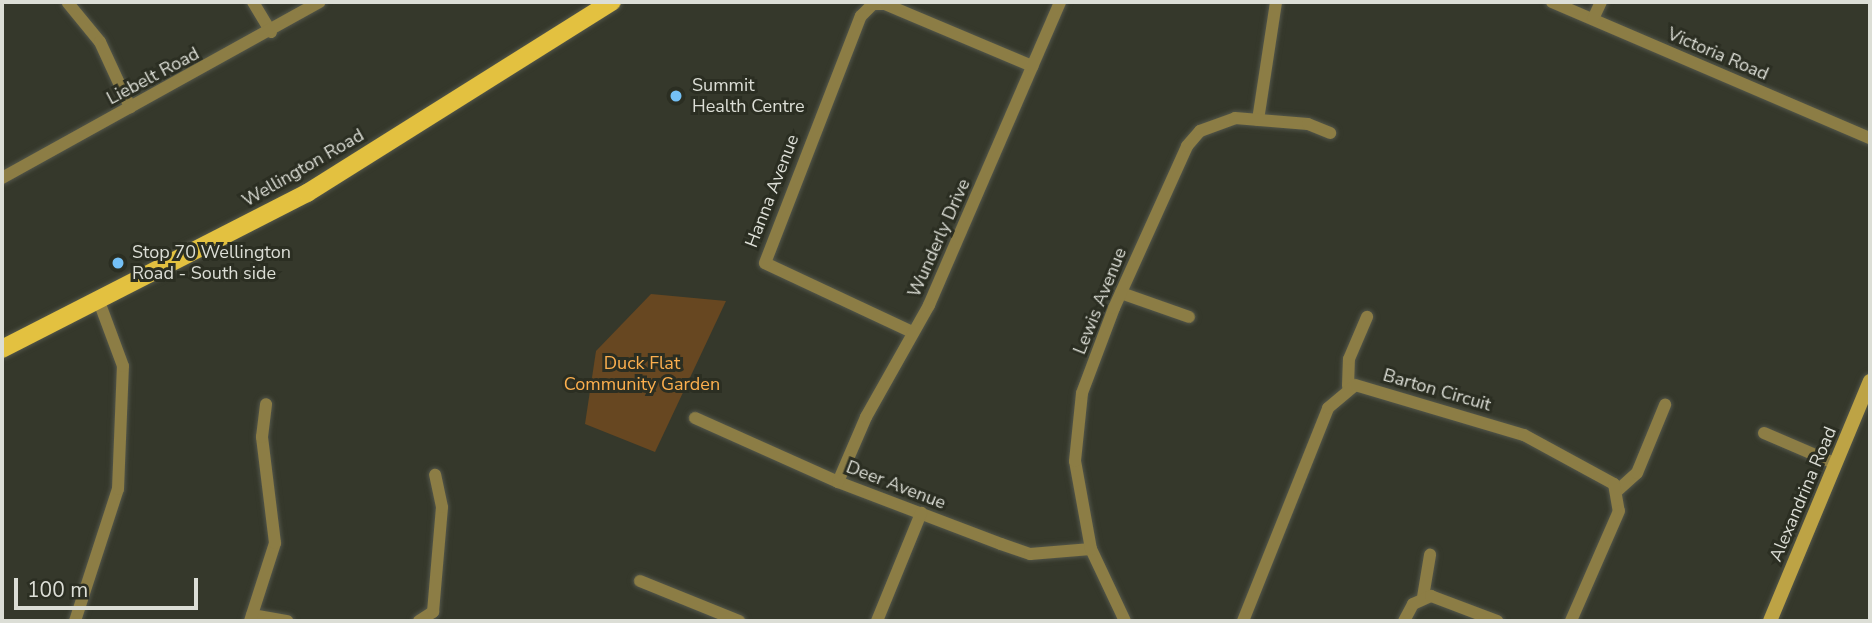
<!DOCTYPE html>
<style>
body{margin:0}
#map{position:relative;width:1872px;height:623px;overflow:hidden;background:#35382b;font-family:"Nunito Sans",sans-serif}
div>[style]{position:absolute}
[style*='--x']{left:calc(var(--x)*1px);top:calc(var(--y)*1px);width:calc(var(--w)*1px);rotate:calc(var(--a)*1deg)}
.green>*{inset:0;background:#674721}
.roads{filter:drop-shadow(0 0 2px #53564a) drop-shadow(0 0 2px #53564a)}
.street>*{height:12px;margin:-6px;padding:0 6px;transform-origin:6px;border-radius:6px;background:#8c7d45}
.secondary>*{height:14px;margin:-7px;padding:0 7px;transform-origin:7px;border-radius:7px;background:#bda345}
.primary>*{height:18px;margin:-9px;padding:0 9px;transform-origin:9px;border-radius:9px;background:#e3c140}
.dots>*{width:19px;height:19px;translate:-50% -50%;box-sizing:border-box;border:4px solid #2b2e22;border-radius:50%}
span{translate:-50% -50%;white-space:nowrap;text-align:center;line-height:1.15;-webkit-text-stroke:6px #2b2e22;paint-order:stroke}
.street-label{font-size:18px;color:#dcded6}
.poi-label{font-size:18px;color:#dcded6}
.left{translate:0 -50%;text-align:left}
.park-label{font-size:18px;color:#fcaf4e}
.frame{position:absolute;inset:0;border:4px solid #dcded6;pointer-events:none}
.scale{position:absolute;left:14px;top:578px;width:184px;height:32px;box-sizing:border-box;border:4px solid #dcded6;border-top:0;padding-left:9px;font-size:21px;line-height:24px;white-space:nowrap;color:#dcded6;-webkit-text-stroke:5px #2b2e22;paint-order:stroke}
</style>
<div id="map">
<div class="green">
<i style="clip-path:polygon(651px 294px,726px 301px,655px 452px,585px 424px,596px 351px)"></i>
</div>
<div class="roads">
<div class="street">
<i style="--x:253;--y:2;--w:35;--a:59"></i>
<i style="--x:1552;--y:2;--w:346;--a:23.2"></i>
<i style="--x:68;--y:3;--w:50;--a:50.6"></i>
<i style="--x:100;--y:42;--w:72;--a:65.2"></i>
<i style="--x:1593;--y:19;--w:19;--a:-65"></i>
<i style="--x:1258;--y:120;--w:119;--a:-81.3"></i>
<i style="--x:2;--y:178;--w:363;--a:-29"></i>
<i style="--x:1121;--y:293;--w:72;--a:19.4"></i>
<i style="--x:912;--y:332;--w:162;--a:-154.9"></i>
<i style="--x:765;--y:263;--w:265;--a:-68.8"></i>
<i style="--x:861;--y:16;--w:17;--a:-45"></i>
<i style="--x:873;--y:4;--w:12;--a:0"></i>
<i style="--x:885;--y:4;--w:160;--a:22.9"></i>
<i style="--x:1348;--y:386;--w:27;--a:-88"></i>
<i style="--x:1349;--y:359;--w:46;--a:-66.8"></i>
<i style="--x:695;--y:418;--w:157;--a:24.1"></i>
<i style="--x:838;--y:482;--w:174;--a:20.8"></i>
<i style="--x:1001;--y:544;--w:31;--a:19"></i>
<i style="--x:1030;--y:554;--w:61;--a:-4.7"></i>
<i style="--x:1764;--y:433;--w:78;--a:23.3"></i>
<i style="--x:838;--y:482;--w:71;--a:-66.7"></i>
<i style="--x:866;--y:417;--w:129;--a:-60.6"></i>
<i style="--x:929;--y:305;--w:330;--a:-66.6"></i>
<i style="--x:1618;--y:490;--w:25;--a:-42"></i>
<i style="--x:1637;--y:473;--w:74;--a:-67.6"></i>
<i style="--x:640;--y:581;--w:107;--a:22"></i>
<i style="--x:1423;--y:597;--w:43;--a:-80.5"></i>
<i style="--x:252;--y:615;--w:36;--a:10"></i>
<i style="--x:75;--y:621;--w:139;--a:-72"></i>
<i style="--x:118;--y:489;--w:123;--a:-87.7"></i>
<i style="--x:123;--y:366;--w:66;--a:-110.4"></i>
<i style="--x:250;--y:621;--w:82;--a:-72.2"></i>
<i style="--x:275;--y:543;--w:107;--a:-97"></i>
<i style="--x:262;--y:437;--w:33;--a:-83"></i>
<i style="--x:419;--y:621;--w:17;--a:-33"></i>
<i style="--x:433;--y:612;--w:105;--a:-85.1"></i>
<i style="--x:442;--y:507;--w:33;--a:-102"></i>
<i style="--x:877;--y:621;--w:117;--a:-67.8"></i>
<i style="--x:1125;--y:621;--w:80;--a:-115.3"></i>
<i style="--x:1091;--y:549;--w:89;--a:-100.3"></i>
<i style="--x:1075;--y:461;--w:68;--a:-84.1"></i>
<i style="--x:1082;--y:393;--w:91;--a:-69.4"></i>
<i style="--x:1114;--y:308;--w:178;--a:-65.7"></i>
<i style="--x:1187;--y:146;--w:20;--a:-49"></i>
<i style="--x:1200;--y:131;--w:37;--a:-20"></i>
<i style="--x:1235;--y:118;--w:73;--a:4.7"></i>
<i style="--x:1308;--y:124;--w:24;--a:22"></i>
<i style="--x:1243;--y:621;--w:229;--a:-68.2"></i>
<i style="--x:1328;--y:408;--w:35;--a:-40"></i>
<i style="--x:1355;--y:385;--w:176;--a:16.5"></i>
<i style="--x:1524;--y:435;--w:102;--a:28.6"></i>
<i style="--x:1614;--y:484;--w:27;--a:80"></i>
<i style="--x:1619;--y:511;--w:120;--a:113.6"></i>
<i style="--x:1404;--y:621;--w:19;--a:-62"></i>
<i style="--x:1413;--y:604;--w:20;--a:-24"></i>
<i style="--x:1431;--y:596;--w:71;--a:20.7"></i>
</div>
<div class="secondary">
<i style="--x:1770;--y:621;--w:260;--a:-67.4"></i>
</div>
<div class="primary">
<i style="--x:2;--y:349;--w:343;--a:-27.1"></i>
<i style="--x:307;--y:193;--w:360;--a:-32.1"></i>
</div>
</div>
<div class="dots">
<i style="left:676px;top:96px;background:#74c0f6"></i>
<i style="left:118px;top:263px;background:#74c0f6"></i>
</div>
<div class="street-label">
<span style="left:1718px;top:54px;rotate:23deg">Victoria Road</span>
<span style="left:153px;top:76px;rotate:-28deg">Liebelt Road</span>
<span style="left:303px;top:168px;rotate:-30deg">Wellington Road</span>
<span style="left:772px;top:191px;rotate:-69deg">Hanna Avenue</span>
<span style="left:939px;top:238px;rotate:-66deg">Wunderly Drive</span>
<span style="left:1100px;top:301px;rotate:-68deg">Lewis Avenue</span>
<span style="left:1437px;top:390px;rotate:16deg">Barton Circuit</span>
<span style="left:896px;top:485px;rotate:21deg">Deer Avenue</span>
<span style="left:1803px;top:494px;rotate:-67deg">Alexandrina Road</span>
</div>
<div class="poi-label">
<span class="left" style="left:692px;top:96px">Summit<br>Health Centre</span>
<span class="left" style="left:132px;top:263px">Stop 70 Wellington<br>Road - South side</span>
</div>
<div class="park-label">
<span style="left:642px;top:374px">Duck Flat<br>Community Garden</span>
</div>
<div class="frame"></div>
<div class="scale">100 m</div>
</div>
